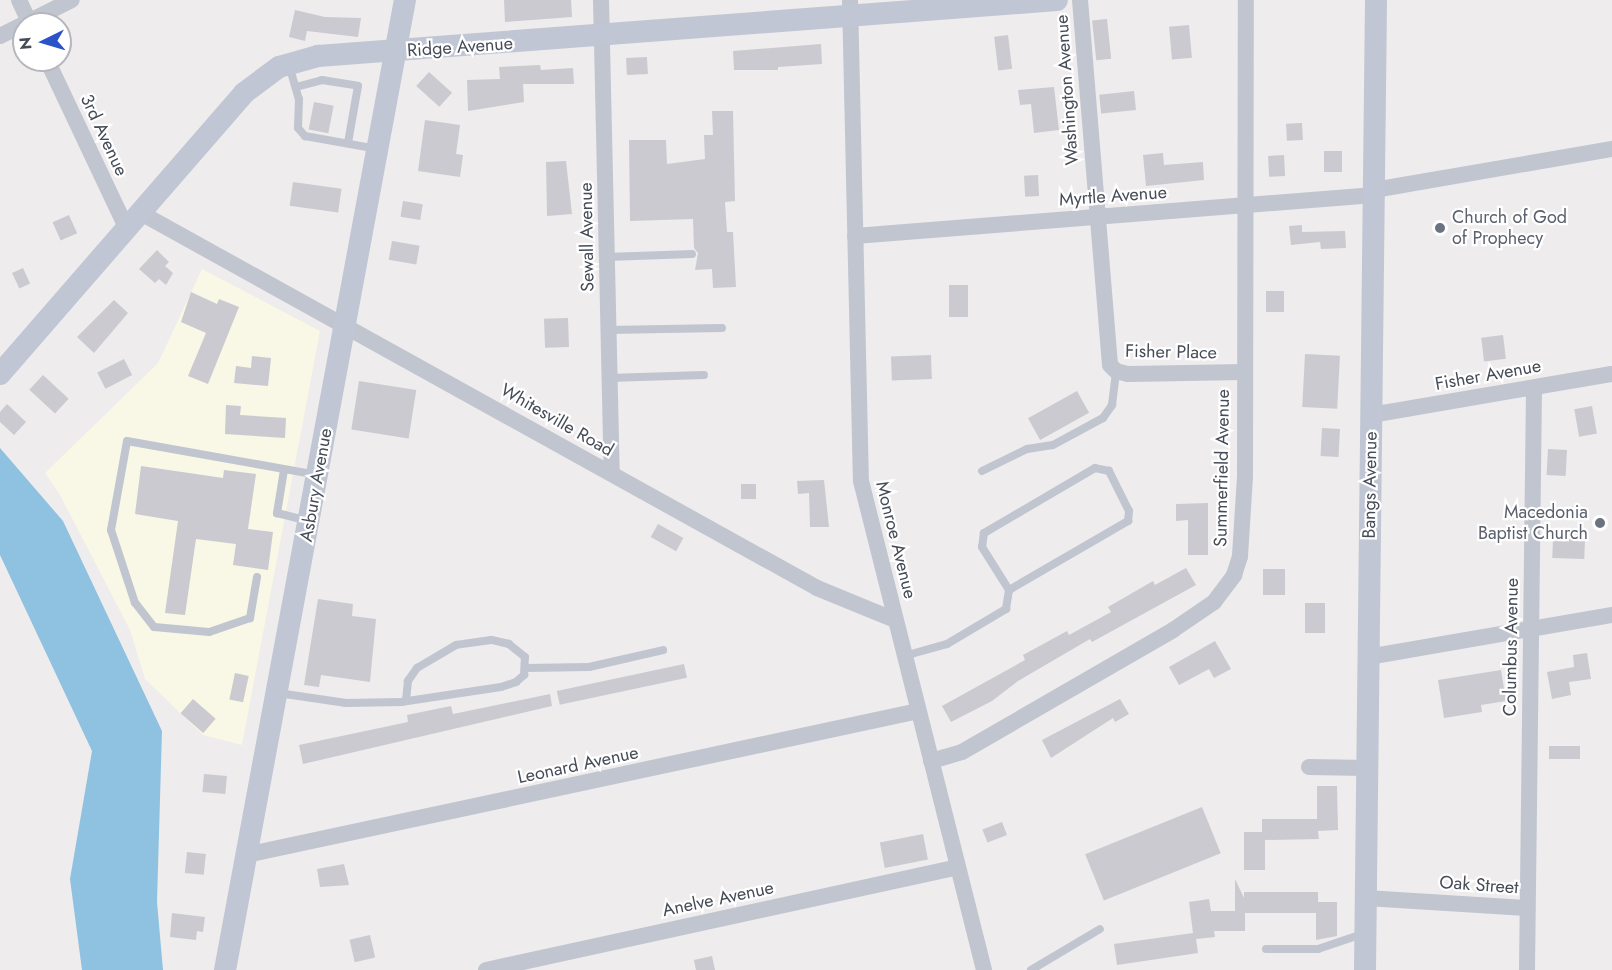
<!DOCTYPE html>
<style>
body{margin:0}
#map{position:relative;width:1612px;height:970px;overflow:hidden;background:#eeecec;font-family:Jost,sans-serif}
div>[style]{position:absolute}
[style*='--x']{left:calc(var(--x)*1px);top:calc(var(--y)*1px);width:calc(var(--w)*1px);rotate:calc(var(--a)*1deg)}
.commercial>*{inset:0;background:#f9f7e5}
.water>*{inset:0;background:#8fc1e1}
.building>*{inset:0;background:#cacad0;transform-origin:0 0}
.lane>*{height:8px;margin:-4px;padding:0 4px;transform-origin:4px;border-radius:4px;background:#c0c5d0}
.street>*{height:16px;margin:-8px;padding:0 8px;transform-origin:8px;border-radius:8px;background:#c0c5d0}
.secondary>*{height:22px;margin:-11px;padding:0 11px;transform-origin:11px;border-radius:11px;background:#c0c6d3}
.dots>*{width:16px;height:16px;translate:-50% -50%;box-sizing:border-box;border:3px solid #fff;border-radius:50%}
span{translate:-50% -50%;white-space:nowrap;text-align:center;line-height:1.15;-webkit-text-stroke:4.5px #fff;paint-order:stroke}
.street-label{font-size:18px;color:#464c57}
.worship-label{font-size:18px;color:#5b616d}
.left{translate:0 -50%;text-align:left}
.right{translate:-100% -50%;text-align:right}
.north{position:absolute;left:12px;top:12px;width:60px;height:60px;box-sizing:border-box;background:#fff;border:2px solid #b5b7bc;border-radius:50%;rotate:265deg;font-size:16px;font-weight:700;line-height:24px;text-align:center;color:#464c57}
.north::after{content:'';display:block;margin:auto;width:21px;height:27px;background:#2b53c9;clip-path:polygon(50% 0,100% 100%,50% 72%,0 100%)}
</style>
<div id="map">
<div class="commercial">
<i style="clip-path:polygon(202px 269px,320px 331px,242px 745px,203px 735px,145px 679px,130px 630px,60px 495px,45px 473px,158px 363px)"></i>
</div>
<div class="water">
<i style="clip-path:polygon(0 448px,63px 521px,162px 731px,157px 902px,163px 970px,82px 970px,70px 879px,92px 751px,0 555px)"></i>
</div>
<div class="building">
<i style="clip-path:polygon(504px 0,571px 0,572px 17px,505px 22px)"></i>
<i style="clip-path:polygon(295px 10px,325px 17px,361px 18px,358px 37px,307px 31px,305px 41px,289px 37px)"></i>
<i style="left:1107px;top:19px;width:40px;height:15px;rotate:84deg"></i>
<i style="left:1189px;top:25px;width:33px;height:20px;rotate:85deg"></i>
<i style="left:1008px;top:35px;width:34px;height:14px;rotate:83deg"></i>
<i style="clip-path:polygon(821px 44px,822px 64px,778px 67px,778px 70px,734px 70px,733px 51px)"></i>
<i style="left:647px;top:57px;width:17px;height:21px;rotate:87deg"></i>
<i style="clip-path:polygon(540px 65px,541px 70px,573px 68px,574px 84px,523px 84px,524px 102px,468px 111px,467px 80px,500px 79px,499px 67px)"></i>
<i style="left:429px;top:72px;width:31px;height:19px;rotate:42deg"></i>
<i style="clip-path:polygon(1054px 87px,1059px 130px,1034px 133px,1031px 104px,1020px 105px,1018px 90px)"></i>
<i style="left:1134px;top:91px;width:19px;height:35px;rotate:84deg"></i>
<i style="left:314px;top:102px;width:20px;height:28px;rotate:11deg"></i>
<i style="clip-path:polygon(712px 111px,733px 111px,735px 201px,725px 202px,727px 232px,733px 232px,736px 287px,713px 288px,712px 269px,695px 270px,698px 253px,694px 248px,693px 219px,630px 221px,629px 140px,666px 140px,667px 164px,705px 159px,704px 135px,713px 135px)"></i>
<i style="clip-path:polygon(425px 120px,460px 125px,456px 154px,463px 155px,460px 177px,418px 171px)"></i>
<i style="left:1302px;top:123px;width:17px;height:16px;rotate:87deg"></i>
<i style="left:1324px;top:151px;width:18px;height:21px"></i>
<i style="clip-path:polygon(1163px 153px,1164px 165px,1203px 162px,1204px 180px,1146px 186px,1143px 155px)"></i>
<i style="left:1284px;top:155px;width:21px;height:16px;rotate:87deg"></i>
<i style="clip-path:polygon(566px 161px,572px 214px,547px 216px,546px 162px)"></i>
<i style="left:1038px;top:175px;width:21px;height:14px;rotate:87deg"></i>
<i style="left:293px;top:182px;width:49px;height:24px;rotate:8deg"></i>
<i style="left:403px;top:201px;width:20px;height:16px;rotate:9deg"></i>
<i style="left:69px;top:215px;width:20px;height:18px;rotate:66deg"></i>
<i style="clip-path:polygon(1302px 225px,1302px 232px,1345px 231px,1346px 248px,1321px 249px,1320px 242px,1291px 245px,1289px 226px)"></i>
<i style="left:392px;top:241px;width:28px;height:19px;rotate:10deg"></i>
<i style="clip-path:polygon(157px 250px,169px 262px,165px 266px,173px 273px,166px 285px,159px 279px,155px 283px,139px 269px)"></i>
<i style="left:23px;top:268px;width:17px;height:12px;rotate:65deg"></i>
<i style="left:949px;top:285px;width:19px;height:32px"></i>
<i style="left:1266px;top:291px;width:18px;height:21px"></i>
<i style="clip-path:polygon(191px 292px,217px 304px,219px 299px,239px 307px,208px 384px,188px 376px,206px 333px,181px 322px)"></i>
<i style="clip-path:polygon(114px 300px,128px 313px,94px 353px,77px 337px)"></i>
<i style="left:568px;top:318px;width:29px;height:24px;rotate:88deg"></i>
<i style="left:1503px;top:335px;width:24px;height:22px;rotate:83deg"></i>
<i style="left:1305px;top:354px;width:35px;height:53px;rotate:3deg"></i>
<i style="left:931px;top:355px;width:24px;height:40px;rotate:88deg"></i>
<i style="clip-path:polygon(252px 356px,271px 358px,268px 386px,234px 383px,236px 366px,251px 368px)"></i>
<i style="left:124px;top:359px;width:18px;height:30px;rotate:63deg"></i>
<i style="left:43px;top:375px;width:35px;height:20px;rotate:43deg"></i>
<i style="left:359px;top:381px;width:58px;height:49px;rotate:9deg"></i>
<i style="left:1077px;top:391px;width:25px;height:56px;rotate:61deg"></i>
<i style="clip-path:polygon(7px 404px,26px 422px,14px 435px,0 422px,0 412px)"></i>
<i style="clip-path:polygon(226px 405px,241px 406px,240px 415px,286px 418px,285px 438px,225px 434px)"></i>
<i style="left:1592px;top:406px;width:28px;height:18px;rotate:80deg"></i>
<i style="left:1322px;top:428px;width:18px;height:28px;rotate:3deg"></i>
<i style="left:1548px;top:449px;width:19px;height:26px;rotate:3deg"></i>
<i style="clip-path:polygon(141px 466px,223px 478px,224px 470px,256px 474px,248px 529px,273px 532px,268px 570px,233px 565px,236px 544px,196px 539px,185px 615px,165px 613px,178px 521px,135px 514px)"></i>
<i style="clip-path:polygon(824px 480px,829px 527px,810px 527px,809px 493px,798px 494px,797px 481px)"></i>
<i style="left:741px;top:484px;width:15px;height:15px"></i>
<i style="clip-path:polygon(1208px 503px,1208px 555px,1188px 555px,1188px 520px,1176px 521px,1176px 504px)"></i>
<i style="left:658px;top:524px;width:29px;height:15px;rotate:29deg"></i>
<i style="left:1553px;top:538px;width:32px;height:20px;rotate:2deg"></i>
<i style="clip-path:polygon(1186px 568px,1196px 585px,1092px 642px,1090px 639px,1018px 681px,992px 701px,951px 722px,942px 706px,1025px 660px,1023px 655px,1067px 631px,1069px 635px,1111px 612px,1108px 607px,1153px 581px,1155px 585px)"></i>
<i style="left:1263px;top:569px;width:22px;height:26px"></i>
<i style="clip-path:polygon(318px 599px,353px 604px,352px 616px,376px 619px,370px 682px,321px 675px,319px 687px,304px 685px)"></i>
<i style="left:1305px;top:603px;width:20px;height:30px"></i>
<i style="clip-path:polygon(1215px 641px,1231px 669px,1214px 678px,1209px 669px,1179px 685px,1169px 667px)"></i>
<i style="clip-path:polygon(1587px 653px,1591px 679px,1569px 682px,1571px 695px,1552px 699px,1547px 672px,1574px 667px,1573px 655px)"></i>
<i style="left:684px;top:664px;width:14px;height:130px;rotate:78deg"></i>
<i style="clip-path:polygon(1501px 670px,1506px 701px,1481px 705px,1482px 712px,1444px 718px,1438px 680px)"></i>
<i style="left:235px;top:673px;width:14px;height:27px;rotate:12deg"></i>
<i style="clip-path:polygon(550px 694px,552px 706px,303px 764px,299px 745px,408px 722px,407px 715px,451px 706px,453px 714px)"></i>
<i style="left:193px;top:699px;width:30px;height:19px;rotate:41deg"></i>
<i style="clip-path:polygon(1120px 699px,1129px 714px,1115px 722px,1113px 718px,1051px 758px,1042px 740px)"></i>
<i style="left:1549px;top:746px;width:31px;height:13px"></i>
<i style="left:204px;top:774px;width:23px;height:18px;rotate:5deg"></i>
<i style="clip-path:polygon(1317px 786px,1337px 786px,1338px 830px,1318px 831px,1319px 839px,1265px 840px,1265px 870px,1244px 870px,1244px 832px,1262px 832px,1262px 819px,1317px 819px)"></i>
<i style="left:1202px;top:807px;width:50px;height:126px;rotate:68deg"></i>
<i style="left:1002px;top:822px;width:14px;height:21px;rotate:69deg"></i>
<i style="left:923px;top:834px;width:26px;height:44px;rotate:79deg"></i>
<i style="left:187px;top:852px;width:19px;height:21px;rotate:6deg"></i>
<i style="clip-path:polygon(344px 864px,349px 885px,320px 887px,317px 869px)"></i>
<i style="clip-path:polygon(1235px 879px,1244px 898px,1244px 892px,1318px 892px,1318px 902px,1337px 902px,1337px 936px,1316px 940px,1316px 913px,1245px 913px,1245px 931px,1214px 931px,1215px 937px,1196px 939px,1198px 953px,1117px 965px,1114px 944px,1193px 933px,1189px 902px,1209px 899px,1211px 911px,1235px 911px)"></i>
<i style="clip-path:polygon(172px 913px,205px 917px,203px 932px,197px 931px,196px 940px,170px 937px)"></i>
<i style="left:370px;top:935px;width:23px;height:21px;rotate:77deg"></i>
<i style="clip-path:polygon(712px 956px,715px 970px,696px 970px,694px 960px)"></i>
</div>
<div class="lane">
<i style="--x:289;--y:65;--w:35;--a:74"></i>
<i style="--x:299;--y:99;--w:29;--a:92"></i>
<i style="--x:298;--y:128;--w:11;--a:49"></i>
<i style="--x:305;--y:136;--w:73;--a:10.2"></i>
<i style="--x:296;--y:87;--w:27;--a:-15"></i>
<i style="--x:322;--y:80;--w:36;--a:9"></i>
<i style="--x:358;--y:86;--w:58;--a:100"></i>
<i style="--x:607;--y:257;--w:85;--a:-2"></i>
<i style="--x:608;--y:330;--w:114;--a:-1"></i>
<i style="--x:609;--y:378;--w:95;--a:-1.8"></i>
<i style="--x:284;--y:470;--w:44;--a:99.2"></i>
<i style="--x:277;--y:513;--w:30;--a:14"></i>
<i style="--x:982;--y:471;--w:50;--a:-26.1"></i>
<i style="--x:1027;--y:449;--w:26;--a:-9"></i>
<i style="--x:1053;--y:445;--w:57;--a:-28.4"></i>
<i style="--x:1103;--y:418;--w:16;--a:-55"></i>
<i style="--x:1112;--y:405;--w:34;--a:-83"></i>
<i style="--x:257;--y:577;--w:42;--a:99.7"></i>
<i style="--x:250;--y:618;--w:43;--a:161.1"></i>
<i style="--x:209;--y:632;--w:55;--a:-174.8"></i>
<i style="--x:154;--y:627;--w:31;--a:-128"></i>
<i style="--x:135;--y:603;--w:77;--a:-108.2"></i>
<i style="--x:111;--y:530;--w:90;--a:-79.8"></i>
<i style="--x:127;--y:441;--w:193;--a:10.1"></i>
<i style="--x:904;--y:656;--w:45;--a:-15.6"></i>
<i style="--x:947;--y:644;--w:69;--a:-30.7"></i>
<i style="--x:1006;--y:609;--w:19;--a:-81"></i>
<i style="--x:1009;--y:590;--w:138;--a:-30.1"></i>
<i style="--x:1128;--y:521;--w:10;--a:-84"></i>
<i style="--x:1129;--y:511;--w:45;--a:-116.6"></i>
<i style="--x:1109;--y:471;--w:14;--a:-168"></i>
<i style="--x:1095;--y:468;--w:129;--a:149.6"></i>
<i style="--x:984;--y:533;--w:14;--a:98"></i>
<i style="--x:982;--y:547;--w:51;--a:57.9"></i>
<i style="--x:526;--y:668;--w:63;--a:-0.9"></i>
<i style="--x:589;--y:667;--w:76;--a:-12.9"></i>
<i style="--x:278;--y:693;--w:69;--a:8.4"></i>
<i style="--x:346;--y:703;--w:55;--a:-1"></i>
<i style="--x:401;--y:702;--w:101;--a:-8.5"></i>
<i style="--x:501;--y:687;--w:16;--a:-18"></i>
<i style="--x:516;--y:682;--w:11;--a:-41"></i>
<i style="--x:524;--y:675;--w:18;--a:-87"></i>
<i style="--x:525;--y:657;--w:21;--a:-141"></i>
<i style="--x:509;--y:644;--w:18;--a:-167"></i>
<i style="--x:491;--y:640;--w:35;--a:172"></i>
<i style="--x:456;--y:645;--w:45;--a:149.5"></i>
<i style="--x:417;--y:668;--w:16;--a:125"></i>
<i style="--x:408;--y:681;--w:20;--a:96"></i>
<i style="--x:1266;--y:949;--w:52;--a:0"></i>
<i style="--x:1318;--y:949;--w:46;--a:-18.8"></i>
<i style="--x:1031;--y:970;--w:80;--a:-30.7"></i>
</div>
<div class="street">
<i style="--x:19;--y:0;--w:26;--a:65"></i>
<i style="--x:601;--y:0;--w:473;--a:88.7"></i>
<i style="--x:850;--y:0;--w:481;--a:88.7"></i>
<i style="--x:861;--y:481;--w:504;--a:75.88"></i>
<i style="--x:1080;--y:0;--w:366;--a:85.3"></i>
<i style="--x:1110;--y:365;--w:8;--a:45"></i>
<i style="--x:1116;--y:371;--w:12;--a:14"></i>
<i style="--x:1128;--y:374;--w:116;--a:-1"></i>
<i style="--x:0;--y:36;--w:80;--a:-26.6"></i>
<i style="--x:47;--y:60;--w:185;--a:64.7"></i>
<i style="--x:1374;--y:190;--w:242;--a:-9.8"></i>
<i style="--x:139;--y:212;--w:775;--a:29.01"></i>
<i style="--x:817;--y:588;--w:84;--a:22.3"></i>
<i style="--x:855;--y:236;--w:521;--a:-4.52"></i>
<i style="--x:1371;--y:415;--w:244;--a:-9.7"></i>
<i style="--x:1368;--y:657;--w:248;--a:-9.8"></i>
<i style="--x:931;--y:761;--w:32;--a:-16"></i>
<i style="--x:962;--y:752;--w:244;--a:-30"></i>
<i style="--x:1173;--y:630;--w:50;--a:-34.3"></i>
<i style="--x:1214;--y:602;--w:34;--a:-53"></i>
<i style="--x:1234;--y:575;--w:20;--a:-72"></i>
<i style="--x:1240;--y:556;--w:80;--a:-86.4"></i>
<i style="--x:1245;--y:476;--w:476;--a:-89.9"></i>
<i style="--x:1309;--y:767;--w:58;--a:1"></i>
<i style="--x:246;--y:855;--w:687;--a:-12.09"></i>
<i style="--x:1366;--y:898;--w:161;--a:3.6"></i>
<i style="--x:486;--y:970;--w:483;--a:-12.3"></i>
<i style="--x:1527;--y:970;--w:582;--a:-89.31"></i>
</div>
<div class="secondary">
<i style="--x:0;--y:374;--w:372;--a:-49"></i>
<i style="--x:244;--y:93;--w:44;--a:-36.6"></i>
<i style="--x:279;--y:67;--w:41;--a:-15.8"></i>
<i style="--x:318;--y:56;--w:741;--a:-4.33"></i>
<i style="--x:225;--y:970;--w:987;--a:-79.49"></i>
<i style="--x:1365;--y:970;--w:970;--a:-89.35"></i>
</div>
<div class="dots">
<i style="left:1440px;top:228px;background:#6b7280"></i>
<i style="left:1600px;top:523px;background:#6b7280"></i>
</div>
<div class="street-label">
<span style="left:460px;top:47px;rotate:-4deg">Ridge Avenue</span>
<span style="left:1067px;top:90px;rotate:-94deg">Washington Avenue</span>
<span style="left:104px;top:135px;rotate:65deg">3rd Avenue</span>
<span style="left:1113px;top:196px;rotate:-4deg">Myrtle Avenue</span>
<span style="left:587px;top:237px;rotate:-91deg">Sewall Avenue</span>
<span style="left:1171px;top:352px;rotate:1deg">Fisher Place</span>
<span style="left:1488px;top:375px;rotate:-10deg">Fisher Avenue</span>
<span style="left:557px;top:420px;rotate:30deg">Whitesville Road</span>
<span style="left:1222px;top:468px;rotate:-89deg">Summerfield Avenue</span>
<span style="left:316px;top:485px;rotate:-80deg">Asbury Avenue</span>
<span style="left:1370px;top:485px;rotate:-89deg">Bangs Avenue</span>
<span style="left:896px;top:540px;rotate:76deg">Monroe Avenue</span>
<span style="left:1511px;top:647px;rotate:-89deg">Columbus Avenue</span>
<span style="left:578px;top:765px;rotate:-12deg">Leonard Avenue</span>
<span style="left:1479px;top:885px;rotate:4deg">Oak Street</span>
<span style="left:718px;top:899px;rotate:-12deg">Anelve Avenue</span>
</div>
<div class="worship-label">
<span class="left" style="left:1452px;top:228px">Church of God<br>of Prophecy</span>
<span class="right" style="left:1588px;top:523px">Macedonia<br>Baptist Church</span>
</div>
<div class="north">N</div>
</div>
